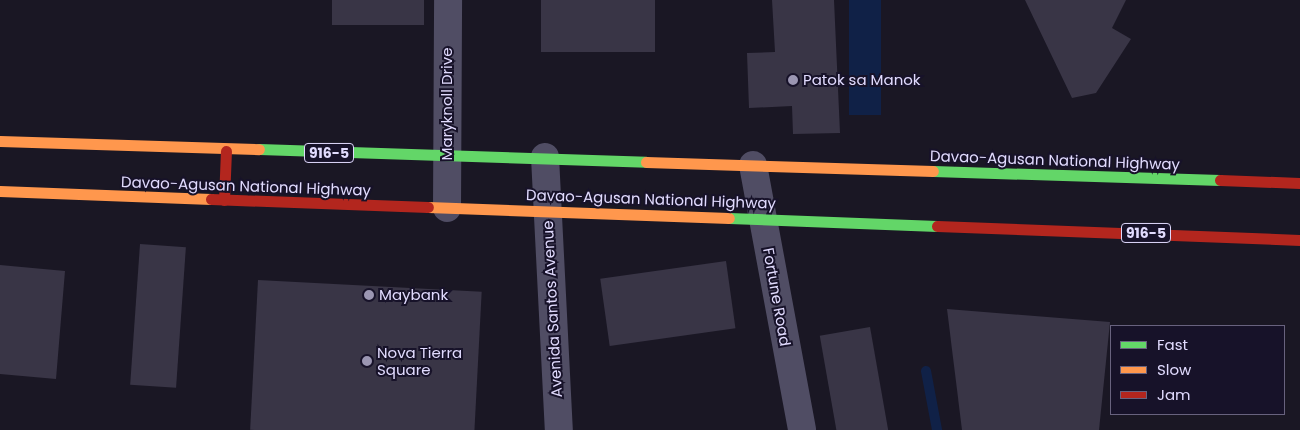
<!DOCTYPE html>
<style>
body{margin:0}
#map{position:relative;width:1300px;height:430px;overflow:hidden;background:#1a1724;font-family:Poppins,sans-serif}
div>[style]{position:absolute}
[style*='--x']{left:calc(var(--x)*1px);top:calc(var(--y)*1px);width:calc(var(--w)*1px);rotate:calc(var(--a)*1deg)}
.water>*{inset:0;background:#102147;transform-origin:0 0}
.stream>*{height:10px;margin:-5px;padding:0 5px;transform-origin:5px;border-radius:5px;background:#102147}
.building>*{inset:0;background:#393546;transform-origin:0 0}
.street>*{height:28px;margin:-14px;padding:0 14px;transform-origin:14px;border-radius:14px;background:#504d64}
.fast>*{height:11px;margin:-5.5px;padding:0 5.5px;transform-origin:5.5px;border-radius:5.5px;background:#63d668}
.slow>*{height:11px;margin:-5.5px;padding:0 5.5px;transform-origin:5.5px;border-radius:5.5px;background:#ff974d}
.jam>*{height:11px;margin:-5.5px;padding:0 5.5px;transform-origin:5.5px;border-radius:5.5px;background:#b3261e}
.dots>*{width:14px;height:14px;translate:-50% -50%;box-sizing:border-box;border:2px solid #171229;border-radius:50%}
span{translate:-50% -50%;white-space:nowrap;text-align:center;line-height:1.15;-webkit-text-stroke:4px #171229;paint-order:stroke}
.shield-label span{padding:1px 4px;background:#171229;border:1px solid;border-radius:4px;-webkit-text-stroke-width:0}
.shield-label{font-size:14px;color:#e1dbfe;font-weight:700}
.poi-label{font-size:15px;color:#e1dbfe}
.left{translate:0 -50%;text-align:left}
.street-label{font-size:15px;color:#e1dbfe}
.legend{position:absolute;left:1110px;top:325px;width:175px;height:90px;box-sizing:border-box;background:#171229;border:1px solid #68627e;margin:0;padding:6px 9px;list-style:none;font-size:15px;color:#e1dbfe}
.legend li{display:flex;align-items:center;gap:10px;height:25px}
.legend b{width:25px;border:1px solid #68627e}
</style>
<div id="map">
<div class="water">
<i style="left:849px;top:0;width:32px;height:115px"></i>
</div>
<div class="stream">
<i style="--x:926;--y:371;--w:60;--a:79.4"></i>
</div>
<div class="building">
<i style="left:332px;top:0;width:92px;height:25px"></i>
<i style="left:541px;top:0;width:114px;height:52px"></i>
<i style="clip-path:polygon(772px 0,834px 0,840px 133px,793px 134px,792px 106px,749px 108px,747px 53px,775px 52px)"></i>
<i style="clip-path:polygon(1025px 0,1126px 0,1112px 28px,1131px 39px,1096px 93px,1072px 98px)"></i>
<i style="left:140px;top:244px;width:46px;height:141px;rotate:4deg"></i>
<i style="left:726px;top:261px;width:68px;height:127px;rotate:82deg"></i>
<i style="clip-path:polygon(0 265px,65px 271px,56px 379px,0 374px)"></i>
<i style="left:258px;top:280px;width:224px;height:150px;rotate:3deg"></i>
<i style="clip-path:polygon(947px 309px,1110px 322px,1099px 430px,962px 430px)"></i>
<i style="left:870px;top:327px;width:105px;height:51px;rotate:80deg"></i>
</div>
<div class="street">
<i style="--x:545;--y:157;--w:273;--a:87.1"></i>
<i style="--x:753;--y:165;--w:269;--a:79.5"></i>
<i style="--x:447;--y:208;--w:208;--a:-89.7"></i>
</div>
<div class="fast">
<i style="--x:259;--y:149;--w:387;--a:1.9"></i>
<i style="--x:933;--y:171;--w:287;--a:1.8"></i>
<i style="--x:729;--y:218;--w:208;--a:2.2"></i>
</div>
<div class="slow">
<i style="--x:0;--y:141;--w:259;--a:1.8"></i>
<i style="--x:646;--y:162;--w:287;--a:1.8"></i>
<i style="--x:0;--y:191;--w:211;--a:2.2"></i>
<i style="--x:428;--y:207;--w:301;--a:2.1"></i>
</div>
<div class="jam">
<i style="--x:1220;--y:180;--w:80;--a:2.1"></i>
<i style="--x:211;--y:199;--w:217;--a:2.1"></i>
<i style="--x:224;--y:200;--w:49;--a:-87.7"></i>
<i style="--x:937;--y:226;--w:363;--a:2.2"></i>
</div>
<div class="dots">
<i style="left:793px;top:80px;background:#9b96b2"></i>
<i style="left:369px;top:295px;background:#9b96b2"></i>
<i style="left:367px;top:361px;background:#9b96b2"></i>
</div>
<div class="shield-label">
<span style="left:329px;top:153px">916-5</span>
<span style="left:1146px;top:233px">916-5</span>
</div>
<div class="poi-label">
<span class="left" style="left:803px;top:80px">Patok sa Manok</span>
<span class="left" style="left:379px;top:295px">Maybank</span>
<span class="left" style="left:377px;top:361px">Nova Tierra<br>Square</span>
</div>
<div class="street-label">
<span style="left:447px;top:104px;rotate:-90deg">Maryknoll Drive</span>
<span style="left:1055px;top:160px;rotate:2deg">Davao-Agusan National Highway</span>
<span style="left:246px;top:186px;rotate:2deg">Davao-Agusan National Highway</span>
<span style="left:651px;top:199px;rotate:2deg">Davao-Agusan National Highway</span>
<span style="left:777px;top:297px;rotate:80deg">Fortune Road</span>
<span style="left:552px;top:309px;rotate:-93deg">Avenida Santos Avenue</span>
</div>
<ul class="legend">
<li><b style="height:6px;background:#63d668"></b>Fast</li>
<li><b style="height:6px;background:#ff974d"></b>Slow</li>
<li><b style="height:6px;background:#b3261e"></b>Jam</li>
</ul>
</div>
